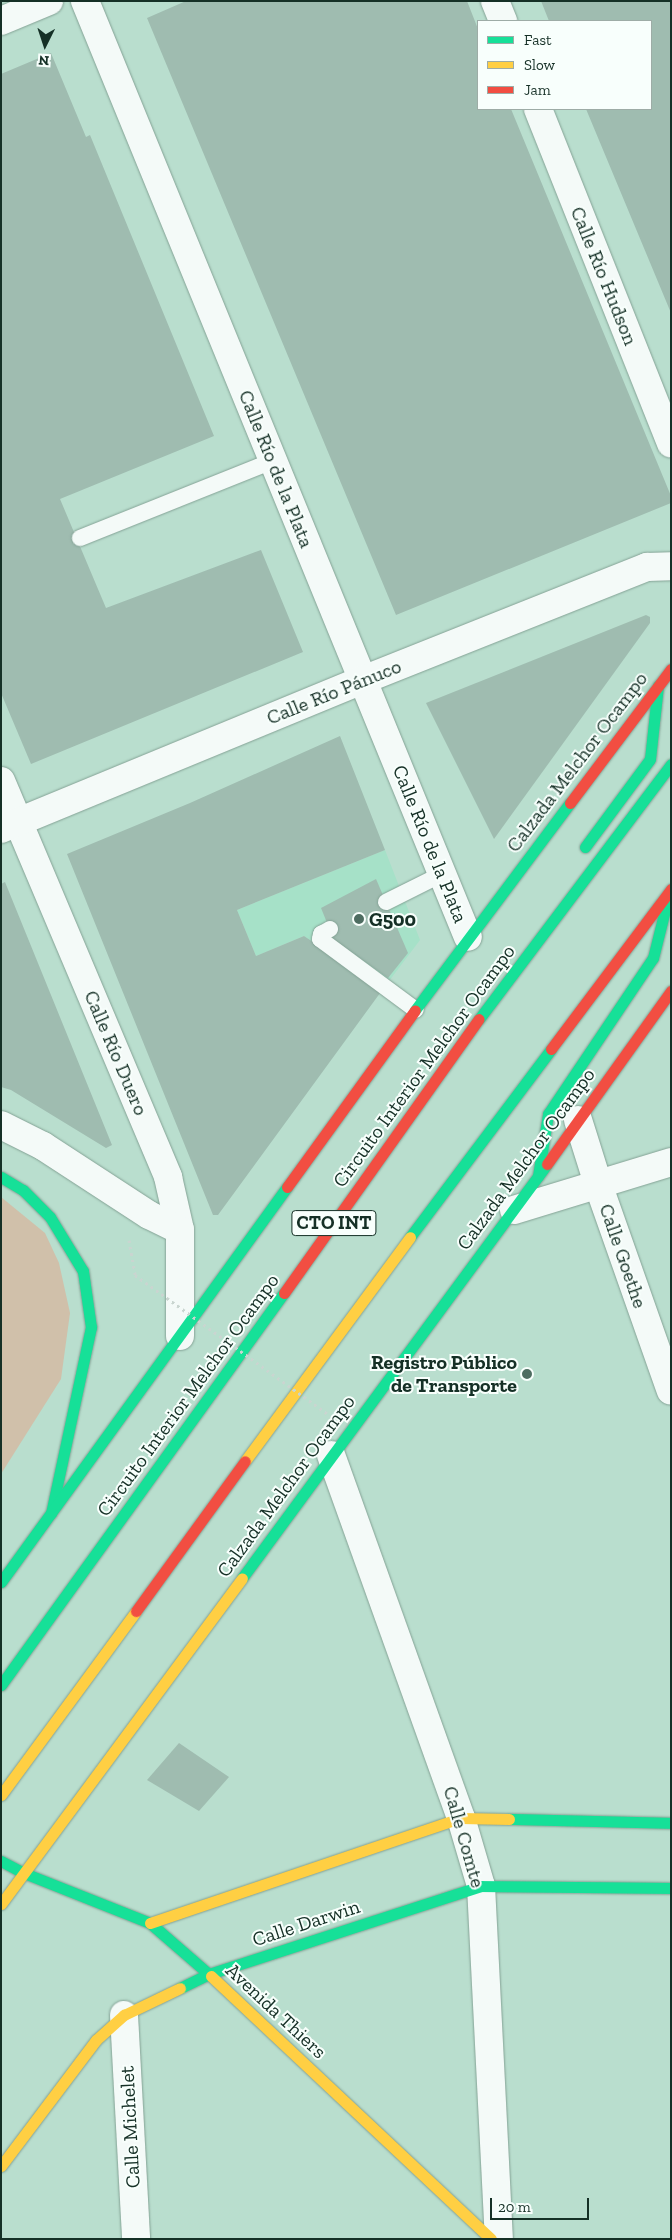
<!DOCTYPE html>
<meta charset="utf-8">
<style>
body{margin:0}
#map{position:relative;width:672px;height:2240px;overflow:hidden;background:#b9dece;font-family:"Zilla Slab",serif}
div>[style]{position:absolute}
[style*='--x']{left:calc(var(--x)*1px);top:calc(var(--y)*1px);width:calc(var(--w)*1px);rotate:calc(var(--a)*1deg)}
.built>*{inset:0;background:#a6e1c8}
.green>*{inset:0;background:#d0c0aa}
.building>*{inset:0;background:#9fbcb0}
.path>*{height:3px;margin-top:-1.5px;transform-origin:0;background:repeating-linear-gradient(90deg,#c9d5d0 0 2.5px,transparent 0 6.5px)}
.roads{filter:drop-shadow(0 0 1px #84a295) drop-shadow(0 0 1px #84a295)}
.lane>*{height:16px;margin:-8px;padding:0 8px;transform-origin:8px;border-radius:8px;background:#f4faf8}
.street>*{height:28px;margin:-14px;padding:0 14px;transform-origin:14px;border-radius:14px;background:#f4faf8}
.fast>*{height:11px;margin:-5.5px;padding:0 5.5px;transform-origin:5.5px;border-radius:5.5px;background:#16e098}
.slow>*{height:11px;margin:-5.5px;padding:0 5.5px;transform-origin:5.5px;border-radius:5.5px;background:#ffcf43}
.jam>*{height:11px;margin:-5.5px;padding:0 5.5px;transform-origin:5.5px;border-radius:5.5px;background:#f24e42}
.path-bridge>*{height:3px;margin-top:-1.5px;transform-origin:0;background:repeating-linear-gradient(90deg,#c9d5d0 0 2.5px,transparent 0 6.5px)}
.dots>*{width:14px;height:14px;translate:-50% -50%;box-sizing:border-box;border:2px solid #f8fffc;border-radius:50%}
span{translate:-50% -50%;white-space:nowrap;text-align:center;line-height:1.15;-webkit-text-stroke:4px #f8fffc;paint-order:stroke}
.shield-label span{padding:1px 4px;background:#f8fffc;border:1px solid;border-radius:4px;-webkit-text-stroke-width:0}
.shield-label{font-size:19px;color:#153026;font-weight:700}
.street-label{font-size:20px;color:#153026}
.poi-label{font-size:20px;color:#153026;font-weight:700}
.left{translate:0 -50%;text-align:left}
.right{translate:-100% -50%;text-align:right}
.frame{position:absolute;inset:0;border:2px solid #153026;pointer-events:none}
.legend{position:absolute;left:477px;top:20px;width:175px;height:90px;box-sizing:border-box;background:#f8fffc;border:1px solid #9daca6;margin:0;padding:6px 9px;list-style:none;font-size:15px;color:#153026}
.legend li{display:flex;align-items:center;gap:10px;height:25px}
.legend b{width:25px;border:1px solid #9daca6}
.north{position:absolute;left:20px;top:20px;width:50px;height:50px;-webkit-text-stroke:4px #f8fffc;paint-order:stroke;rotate:184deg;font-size:14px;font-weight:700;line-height:20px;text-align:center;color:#153026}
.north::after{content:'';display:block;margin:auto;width:18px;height:22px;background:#153026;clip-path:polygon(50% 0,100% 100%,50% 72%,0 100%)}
.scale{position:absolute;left:490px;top:2198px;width:99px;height:22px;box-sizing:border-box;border:2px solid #153026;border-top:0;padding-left:6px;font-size:15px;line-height:18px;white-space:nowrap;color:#153026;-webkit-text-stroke:4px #f8fffc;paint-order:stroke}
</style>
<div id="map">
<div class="built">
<i style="clip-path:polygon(385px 850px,420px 940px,383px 989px,304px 936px,256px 956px,237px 910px)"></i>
</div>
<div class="green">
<i style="clip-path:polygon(1px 1197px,45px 1233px,59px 1263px,70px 1313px,61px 1379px,1px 1474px)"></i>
</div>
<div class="building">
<i style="clip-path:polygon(186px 1px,467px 1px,478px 29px,478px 109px,511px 109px,671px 496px,671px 503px,396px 615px,147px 18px)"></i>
<i style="clip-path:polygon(541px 1px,671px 1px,671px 313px,586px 109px,651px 109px,651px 21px,549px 21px)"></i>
<i style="clip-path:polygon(51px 53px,86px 137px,90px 135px,214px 436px,60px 499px,106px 608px,261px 550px,303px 652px,31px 764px,1px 693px,1px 74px)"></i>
<i style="clip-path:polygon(646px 615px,650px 617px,650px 623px,494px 839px,426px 703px)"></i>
<i style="clip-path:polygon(340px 736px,385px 850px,237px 910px,256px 956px,304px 936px,383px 989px,218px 1215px,213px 1215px,67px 854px,190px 803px)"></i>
<i style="clip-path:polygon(376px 879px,408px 953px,388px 978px,334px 940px,321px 908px)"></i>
<i style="clip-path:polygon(5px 882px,112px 1145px,106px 1148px,11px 1090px,1px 1087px,1px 884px)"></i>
<i style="clip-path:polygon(179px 1743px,229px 1777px,199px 1811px,147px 1780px)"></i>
</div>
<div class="path">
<i style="--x:129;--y:1240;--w:36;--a:80"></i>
</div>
<div class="roads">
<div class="lane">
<i style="--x:80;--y:538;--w:208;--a:-21.8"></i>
<i style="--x:386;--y:902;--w:63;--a:-26.6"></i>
<i style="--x:330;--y:929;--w:10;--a:151"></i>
<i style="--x:321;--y:934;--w:5;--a:101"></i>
<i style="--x:320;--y:939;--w:119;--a:36.5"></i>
</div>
<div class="street">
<i style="--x:85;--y:1;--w:1011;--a:67.75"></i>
<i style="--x:495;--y:1;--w:22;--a:68"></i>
<i style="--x:1;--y:21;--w:52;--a:-22.6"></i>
<i style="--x:538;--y:109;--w:360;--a:68.3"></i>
<i style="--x:1;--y:781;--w:430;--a:67.1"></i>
<i style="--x:168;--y:1177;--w:54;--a:77.2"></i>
<i style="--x:180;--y:1230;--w:106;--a:90"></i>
<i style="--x:1;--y:829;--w:391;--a:-22.4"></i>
<i style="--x:363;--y:680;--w:306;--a:-21.7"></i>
<i style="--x:647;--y:567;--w:24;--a:-2"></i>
<i style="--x:578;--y:1120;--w:67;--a:72.6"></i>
<i style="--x:598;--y:1184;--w:219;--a:70.6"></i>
<i style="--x:1;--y:1125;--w:47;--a:26.6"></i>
<i style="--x:43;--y:1146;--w:126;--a:33.1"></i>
<i style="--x:149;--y:1215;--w:34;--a:26"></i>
<i style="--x:514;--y:1210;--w:164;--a:-17"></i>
<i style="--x:331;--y:1455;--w:386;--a:70.3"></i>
<i style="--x:461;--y:1818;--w:71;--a:73.6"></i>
<i style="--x:481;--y:1886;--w:353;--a:87.1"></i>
<i style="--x:124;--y:2015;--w:224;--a:86.9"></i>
</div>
<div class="fast">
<i style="--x:585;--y:847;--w:109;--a:-53.5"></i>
<i style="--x:650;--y:759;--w:74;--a:-83.8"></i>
<i style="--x:415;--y:1010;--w:259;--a:-53.2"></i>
<i style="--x:479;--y:1019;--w:319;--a:-53"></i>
<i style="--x:538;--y:1176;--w:63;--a:-80.8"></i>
<i style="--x:548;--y:1114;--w:188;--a:-56.1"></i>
<i style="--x:653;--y:958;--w:58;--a:-76"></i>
<i style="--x:1;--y:1177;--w:26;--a:31"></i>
<i style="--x:23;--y:1190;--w:38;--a:45"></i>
<i style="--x:50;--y:1217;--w:63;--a:58.6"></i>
<i style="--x:83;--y:1271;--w:57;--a:81.9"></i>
<i style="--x:91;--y:1327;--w:190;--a:102.1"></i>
<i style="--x:410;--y:1237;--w:235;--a:-53.1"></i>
<i style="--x:242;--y:1578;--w:514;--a:-53.62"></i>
<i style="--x:1;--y:1582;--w:488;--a:-54.1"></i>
<i style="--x:1;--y:1685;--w:483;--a:-54.2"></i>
<i style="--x:509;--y:1819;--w:162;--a:1.4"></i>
<i style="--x:1;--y:1861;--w:26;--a:28"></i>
<i style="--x:24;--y:1873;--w:136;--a:21.6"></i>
<i style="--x:150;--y:1923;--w:81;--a:41"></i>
<i style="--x:180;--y:1988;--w:32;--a:-26"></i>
<i style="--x:209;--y:1974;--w:286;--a:-17.9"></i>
<i style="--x:481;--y:1886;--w:190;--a:0.6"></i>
</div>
<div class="slow">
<i style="--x:245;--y:1461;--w:278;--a:-53.6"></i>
<i style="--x:1;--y:1795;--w:228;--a:-53.7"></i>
<i style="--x:1;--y:1904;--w:405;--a:-53.5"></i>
<i style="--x:150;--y:1923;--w:328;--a:-18.7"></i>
<i style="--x:461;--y:1818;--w:48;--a:1.2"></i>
<i style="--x:211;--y:1976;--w:384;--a:43.2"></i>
<i style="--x:1;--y:2166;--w:158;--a:-53"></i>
<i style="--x:96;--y:2040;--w:38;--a:-42"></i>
<i style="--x:124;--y:2015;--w:62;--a:-25.7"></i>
</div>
<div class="jam">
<i style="--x:570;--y:803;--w:168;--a:-53"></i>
<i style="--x:551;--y:1049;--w:200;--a:-53.1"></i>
<i style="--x:547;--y:1164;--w:213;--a:-54.4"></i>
<i style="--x:287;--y:1187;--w:218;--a:-54.1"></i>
<i style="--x:284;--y:1293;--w:336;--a:-54.6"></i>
<i style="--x:136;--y:1611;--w:185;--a:-54"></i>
</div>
</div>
<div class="path-bridge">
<i style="--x:135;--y:1275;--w:238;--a:35.8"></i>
</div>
<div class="dots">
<i style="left:359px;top:919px;background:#4e6d61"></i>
<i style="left:527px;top:1374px;background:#4e6d61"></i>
</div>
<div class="shield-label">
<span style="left:334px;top:1223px">CTO INT</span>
</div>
<div class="street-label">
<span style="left:604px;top:276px;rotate:68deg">Calle Río Hudson</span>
<span style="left:276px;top:469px;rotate:68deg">Calle Río de la Plata</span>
<span style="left:334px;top:692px;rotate:-22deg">Calle Río Pánuco</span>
<span style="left:577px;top:762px;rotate:-53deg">Calzada Melchor Ocampo</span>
<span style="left:430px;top:844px;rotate:68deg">Calle Río de la Plata</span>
<span style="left:116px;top:1053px;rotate:67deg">Calle Río Duero</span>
<span style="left:424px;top:1066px;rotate:-54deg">Circuito Interior Melchor Ocampo</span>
<span style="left:526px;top:1159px;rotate:-54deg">Calzada Melchor Ocampo</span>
<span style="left:623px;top:1256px;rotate:71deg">Calle Goethe</span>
<span style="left:188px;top:1395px;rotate:-54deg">Circuito Interior Melchor Ocampo</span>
<span style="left:286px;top:1486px;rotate:-54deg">Calzada Melchor Ocampo</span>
<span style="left:464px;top:1837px;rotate:74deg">Calle Comte</span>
<span style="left:306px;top:1923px;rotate:-18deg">Calle Darwin</span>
<span style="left:276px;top:2011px;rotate:43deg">Avenida Thiers</span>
<span style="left:130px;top:2127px;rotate:-93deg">Calle Michelet</span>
</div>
<div class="poi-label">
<span class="left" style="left:369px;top:919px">G500</span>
<span class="right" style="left:517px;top:1374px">Registro Público<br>de Transporte</span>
</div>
<div class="frame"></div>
<ul class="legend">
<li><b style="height:6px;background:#16e098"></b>Fast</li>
<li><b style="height:6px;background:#ffcf43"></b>Slow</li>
<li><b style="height:6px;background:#f24e42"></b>Jam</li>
</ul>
<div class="north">N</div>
<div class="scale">20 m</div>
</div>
